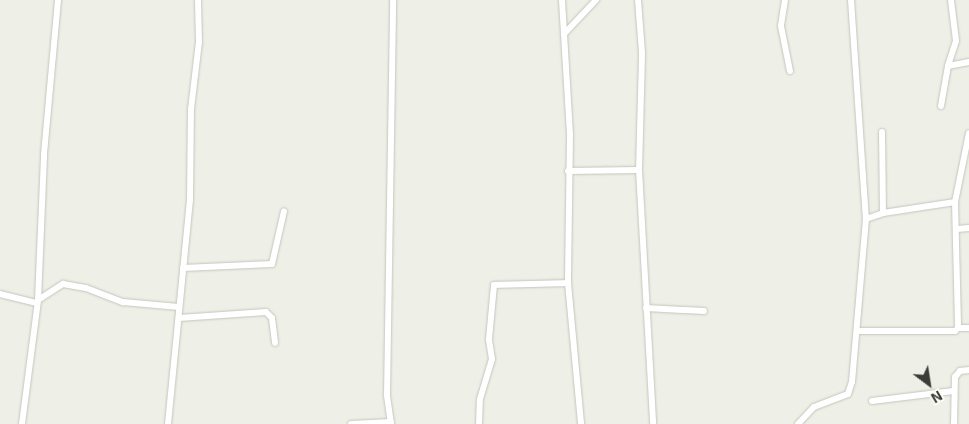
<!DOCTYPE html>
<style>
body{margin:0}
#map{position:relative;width:969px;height:424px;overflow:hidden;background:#eeefe6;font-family:"Exo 2",sans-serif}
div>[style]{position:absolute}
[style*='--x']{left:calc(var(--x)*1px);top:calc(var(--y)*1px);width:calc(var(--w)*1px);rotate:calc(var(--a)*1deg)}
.roads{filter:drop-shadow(0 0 1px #c4c5bd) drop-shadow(0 0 1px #c4c5bd)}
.street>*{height:6px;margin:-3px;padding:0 3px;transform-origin:3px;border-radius:3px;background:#fff}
span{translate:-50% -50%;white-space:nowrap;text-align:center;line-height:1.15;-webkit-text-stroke:4px #fbfcf4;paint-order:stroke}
.north{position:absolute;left:904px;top:359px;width:50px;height:50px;-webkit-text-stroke:4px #fbfcf4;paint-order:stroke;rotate:149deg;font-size:14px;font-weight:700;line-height:20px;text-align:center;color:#3b3b38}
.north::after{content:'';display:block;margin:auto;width:18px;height:22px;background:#3b3b38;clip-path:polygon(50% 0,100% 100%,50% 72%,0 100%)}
</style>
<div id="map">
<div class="roads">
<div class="street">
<i style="--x:562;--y:0;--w:135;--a:86.6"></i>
<i style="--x:570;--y:135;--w:148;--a:90.8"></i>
<i style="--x:568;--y:283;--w:142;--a:84.7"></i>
<i style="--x:785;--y:0;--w:26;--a:99"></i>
<i style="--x:781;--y:26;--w:46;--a:78.7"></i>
<i style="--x:851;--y:0;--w:220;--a:86.1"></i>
<i style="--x:951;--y:0;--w:41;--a:83"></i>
<i style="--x:956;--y:41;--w:26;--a:108"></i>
<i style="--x:948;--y:66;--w:21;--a:-11"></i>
<i style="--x:564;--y:34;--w:47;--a:-46.7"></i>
<i style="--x:941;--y:106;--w:41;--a:-80.1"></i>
<i style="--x:882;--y:132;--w:81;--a:89.3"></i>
<i style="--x:639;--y:170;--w:254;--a:86.8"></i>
<i style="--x:568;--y:171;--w:71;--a:-0.8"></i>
<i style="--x:639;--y:170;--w:117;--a:-88.5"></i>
<i style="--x:642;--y:53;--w:53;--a:-94.3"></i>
<i style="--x:955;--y:202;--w:126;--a:88.6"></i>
<i style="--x:957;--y:229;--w:12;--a:-5"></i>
<i style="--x:183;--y:268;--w:89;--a:-2.6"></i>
<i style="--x:272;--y:264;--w:54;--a:-77.2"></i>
<i style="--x:0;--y:294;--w:38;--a:14"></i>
<i style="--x:38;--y:300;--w:30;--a:-33"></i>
<i style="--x:63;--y:284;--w:23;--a:10"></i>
<i style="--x:86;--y:288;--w:40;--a:21"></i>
<i style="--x:123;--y:302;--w:56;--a:5.1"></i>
<i style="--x:646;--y:308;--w:58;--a:3"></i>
<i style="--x:179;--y:318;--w:87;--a:-3.9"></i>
<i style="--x:266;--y:312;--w:8;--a:45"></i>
<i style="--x:272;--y:318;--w:25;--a:83"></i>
<i style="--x:858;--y:331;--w:97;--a:0"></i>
<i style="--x:955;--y:331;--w:4;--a:-45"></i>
<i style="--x:958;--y:328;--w:11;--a:0"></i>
<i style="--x:872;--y:401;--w:82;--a:-7"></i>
<i style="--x:22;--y:424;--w:125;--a:-82.6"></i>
<i style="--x:38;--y:300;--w:146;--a:-87.6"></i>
<i style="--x:44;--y:154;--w:155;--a:-84.8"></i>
<i style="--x:168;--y:424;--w:225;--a:-84.4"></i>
<i style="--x:190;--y:200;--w:91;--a:-89.4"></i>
<i style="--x:191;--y:109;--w:67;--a:-83.2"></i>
<i style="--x:199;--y:42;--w:42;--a:-91.4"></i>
<i style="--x:351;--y:424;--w:40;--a:-2.9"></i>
<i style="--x:391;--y:424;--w:30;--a:-98"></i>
<i style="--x:387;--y:394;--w:394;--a:-89.1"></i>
<i style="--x:479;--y:424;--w:25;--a:-88"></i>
<i style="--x:480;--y:399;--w:42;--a:-73.3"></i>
<i style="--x:492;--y:359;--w:20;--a:-99"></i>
<i style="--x:489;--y:339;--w:54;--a:-84.7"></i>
<i style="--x:494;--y:285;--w:74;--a:-1.5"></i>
<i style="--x:798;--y:424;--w:23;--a:-47"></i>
<i style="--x:814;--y:407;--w:36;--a:-21"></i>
<i style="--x:848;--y:394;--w:13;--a:-72"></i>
<i style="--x:852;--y:382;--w:164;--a:-85.1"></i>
<i style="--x:866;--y:219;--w:18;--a:-19"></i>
<i style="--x:883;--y:213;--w:73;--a:-8.7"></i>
<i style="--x:955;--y:202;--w:70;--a:-78.5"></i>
<i style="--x:954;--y:424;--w:47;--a:-88.8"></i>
<i style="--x:955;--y:377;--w:8;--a:-50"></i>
<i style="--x:960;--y:371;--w:9;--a:-6"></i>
</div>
</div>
<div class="north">N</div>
</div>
